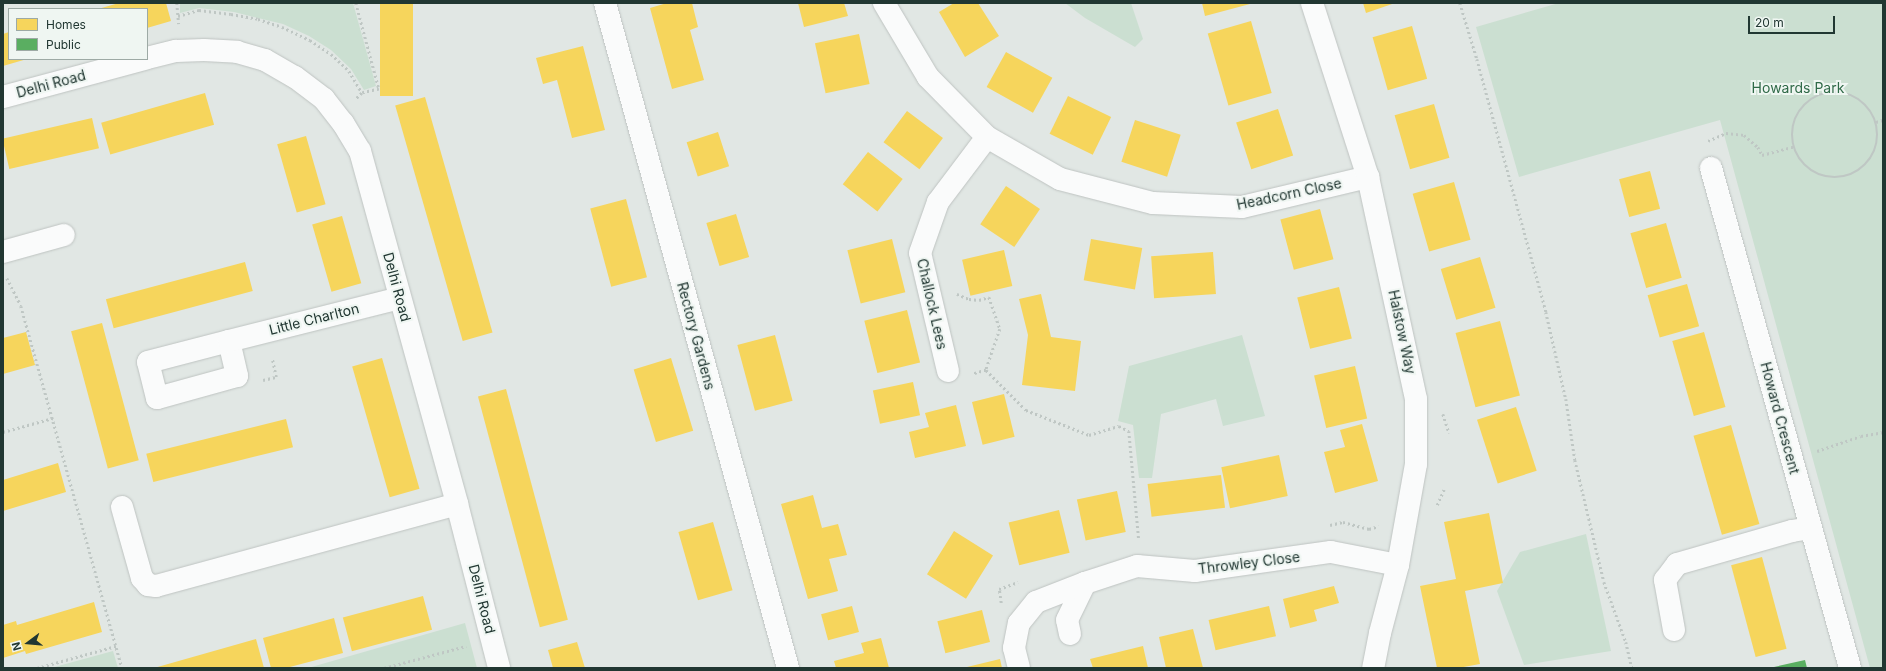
<!DOCTYPE html>
<style>
body{margin:0}
#map{position:relative;width:1886px;height:671px;overflow:hidden;background:#e1e7e4;font-family:Inter,sans-serif}
div>[style]{position:absolute}
[style*='--x']{left:calc(var(--x)*1px);top:calc(var(--y)*1px);width:calc(var(--w)*1px);rotate:calc(var(--a)*1deg)}
.green>*{inset:0;background:#cbdfd1}
.homes>*{inset:0;background:#f6d55c;transform-origin:0 0}
.public>*{inset:0;background:#5aae61}
.path>*{height:2.5px;margin-top:-1.25px;transform-origin:0;background:repeating-linear-gradient(90deg,#bfc7c4 0 2px,transparent 0 5px)}
.path>.ring{margin:-1.25px;padding:0;box-sizing:content-box;background:none;border:2.5px solid #bfc7c4;border-radius:50%}
.roads{filter:drop-shadow(0 0 1px #bec3c1) drop-shadow(0 0 1px #bec3c1)}
.street>*{height:22px;margin:-11px;padding:0 11px;transform-origin:11px;border-radius:11px;background:#fafbfb}
span{translate:-50% -50%;white-space:nowrap;text-align:center;line-height:1.15;-webkit-text-stroke:4px #eff6f2;paint-order:stroke}
.street-label{font-size:14px;color:#213732}
.park-label{font-size:14px;color:#306a48}
.frame{position:absolute;inset:0;border:4px solid #213732;pointer-events:none}
.legend{position:absolute;left:8px;top:8px;width:140px;height:52px;box-sizing:border-box;background:#eff6f2;border:1px solid #9daaa5;margin:0;padding:5px 7px;list-style:none;font-size:12px;color:#213732}
.legend li{display:flex;align-items:center;gap:8px;height:20px}
.legend b{width:20px;border:1px solid #9daaa5}
.north{position:absolute;left:8px;top:623px;width:40px;height:40px;-webkit-text-stroke:3px #eff6f2;paint-order:stroke;rotate:254deg;font-size:11px;font-weight:700;line-height:16px;text-align:center;color:#213732}
.north::after{content:'';display:block;margin:auto;width:14px;height:18px;background:#213732;clip-path:polygon(50% 0,100% 100%,50% 72%,0 100%)}
.scale{position:absolute;left:1748px;top:16px;width:87px;height:18px;box-sizing:border-box;border:2px solid #213732;border-top:0;padding-left:5px;font-size:12px;line-height:14px;white-space:nowrap;color:#213732;-webkit-text-stroke:3px #eff6f2;paint-order:stroke}
</style>
<div id="map">
<div class="green">
<i style="clip-path:polygon(180px 3px,353px 3px,376px 86px,364px 90px,351px 69px,331px 50px,309px 36px,283px 24px,234px 12px,199px 8px,180px 13px)"></i>
<i style="clip-path:polygon(1065px 3px,1131px 3px,1143px 39px,1135px 47px,1085px 18px)"></i>
<i style="clip-path:polygon(1559px 3px,1883px 3px,1883px 668px,1870px 668px,1720px 120px,1519px 177px,1476px 27px)"></i>
<i style="clip-path:polygon(1242px 335px,1265px 416px,1223px 426px,1216px 399px,1161px 414px,1152px 478px,1139px 478px,1133px 425px,1118px 421px,1129px 366px)"></i>
<i style="clip-path:polygon(1586px 534px,1611px 651px,1524px 665px,1497px 591px,1520px 552px)"></i>
<i style="clip-path:polygon(465px 623px,477px 668px,308px 668px)"></i>
<i style="clip-path:polygon(113px 651px,118px 668px,51px 668px)"></i>
</div>
<div class="homes">
<i style="clip-path:polygon(119px 3px,166px 3px,171px 21px,147px 28px,147px 9px,98px 9px)"></i>
<i style="left:380px;top:3px;width:33px;height:93px"></i>
<i style="clip-path:polygon(667px 3px,692px 3px,698px 27px,690px 30px,704px 80px,672px 89px,650px 8px)"></i>
<i style="clip-path:polygon(798px 3px,844px 3px,848px 16px,804px 27px)"></i>
<i style="clip-path:polygon(954px 3px,978px 3px,999px 36px,965px 57px,939px 12px)"></i>
<i style="clip-path:polygon(1202px 3px,1250px 3px,1250px 4px,1205px 16px)"></i>
<i style="clip-path:polygon(1363px 3px,1395px 3px,1366px 13px)"></i>
<i style="left:1251px;top:21px;width:75px;height:45px;rotate:74deg"></i>
<i style="left:1412px;top:26px;width:55px;height:41px;rotate:74deg"></i>
<i style="clip-path:polygon(9px 32px,9px 59px,27px 59px,3px 66px,3px 34px)"></i>
<i style="left:859px;top:34px;width:51px;height:45px;rotate:78deg"></i>
<i style="clip-path:polygon(583px 46px,605px 130px,572px 138px,557px 80px,543px 84px,536px 58px)"></i>
<i style="left:1006px;top:52px;width:53px;height:40px;rotate:29deg"></i>
<i style="left:205px;top:93px;width:33px;height:108px;rotate:74deg"></i>
<i style="left:1068px;top:96px;width:48px;height:42px;rotate:26deg"></i>
<i style="left:425px;top:97px;width:245px;height:31px;rotate:74deg"></i>
<i style="left:1434px;top:104px;width:56px;height:41px;rotate:74deg"></i>
<i style="left:1278px;top:109px;width:49px;height:44px;rotate:72deg"></i>
<i style="left:907px;top:111px;width:45px;height:39px;rotate:37deg"></i>
<i style="left:92px;top:118px;width:31px;height:92px;rotate:77deg"></i>
<i style="left:1135px;top:120px;width:48px;height:44px;rotate:18deg"></i>
<i style="left:718px;top:132px;width:36px;height:33px;rotate:72deg"></i>
<i style="left:306px;top:136px;width:71px;height:30px;rotate:74deg"></i>
<i style="left:868px;top:152px;width:44px;height:41px;rotate:38deg"></i>
<i style="left:1650px;top:171px;width:39px;height:32px;rotate:75deg"></i>
<i style="left:1454px;top:182px;width:60px;height:43px;rotate:74deg"></i>
<i style="left:1006px;top:186px;width:41px;height:46px;rotate:34deg"></i>
<i style="left:626px;top:199px;width:81px;height:37px;rotate:75deg"></i>
<i style="left:1320px;top:209px;width:52px;height:41px;rotate:75deg"></i>
<i style="left:736px;top:214px;width:45px;height:31px;rotate:73deg"></i>
<i style="left:342px;top:216px;width:70px;height:31px;rotate:74deg"></i>
<i style="left:1666px;top:223px;width:57px;height:37px;rotate:74deg"></i>
<i style="left:892px;top:239px;width:55px;height:46px;rotate:76deg"></i>
<i style="left:1091px;top:239px;width:52px;height:42px;rotate:10deg"></i>
<i style="left:1004px;top:250px;width:37px;height:43px;rotate:77deg"></i>
<i style="left:1213px;top:252px;width:42px;height:62px;rotate:86deg"></i>
<i style="left:1480px;top:257px;width:53px;height:41px;rotate:73deg"></i>
<i style="left:245px;top:262px;width:30px;height:144px;rotate:75deg"></i>
<i style="left:1687px;top:284px;width:44px;height:41px;rotate:74deg"></i>
<i style="left:1339px;top:287px;width:53px;height:43px;rotate:76deg"></i>
<i style="clip-path:polygon(1041px 294px,1051px 337px,1081px 341px,1075px 391px,1022px 385px,1028px 335px,1019px 299px)"></i>
<i style="left:907px;top:310px;width:54px;height:44px;rotate:76deg"></i>
<i style="left:1500px;top:321px;width:77px;height:46px;rotate:75deg"></i>
<i style="left:102px;top:323px;width:142px;height:32px;rotate:75deg"></i>
<i style="clip-path:polygon(26px 332px,35px 365px,3px 374px,3px 338px)"></i>
<i style="left:1704px;top:332px;width:78px;height:33px;rotate:74deg"></i>
<i style="left:775px;top:335px;width:68px;height:39px;rotate:75deg"></i>
<i style="left:382px;top:358px;width:136px;height:31px;rotate:74deg"></i>
<i style="left:671px;top:358px;width:76px;height:39px;rotate:73deg"></i>
<i style="left:1355px;top:366px;width:54px;height:42px;rotate:77deg"></i>
<i style="left:913px;top:382px;width:34px;height:41px;rotate:78deg"></i>
<i style="left:506px;top:389px;width:239px;height:29px;rotate:75deg"></i>
<i style="left:1004px;top:394px;width:44px;height:33px;rotate:76deg"></i>
<i style="clip-path:polygon(956px 405px,966px 446px,915px 458px,909px 432px,929px 427px,925px 413px)"></i>
<i style="left:1516px;top:407px;width:67px;height:41px;rotate:72deg"></i>
<i style="left:286px;top:419px;width:29px;height:144px;rotate:76deg"></i>
<i style="clip-path:polygon(1362px 424px,1378px 481px,1335px 493px,1324px 452px,1345px 447px,1340px 430px)"></i>
<i style="left:1731px;top:425px;width:103px;height:39px;rotate:74deg"></i>
<i style="left:1279px;top:455px;width:42px;height:59px;rotate:78deg"></i>
<i style="clip-path:polygon(58px 463px,66px 492px,3px 511px,3px 480px)"></i>
<i style="left:1221px;top:475px;width:33px;height:74px;rotate:83deg"></i>
<i style="left:1117px;top:491px;width:42px;height:41px;rotate:78deg"></i>
<i style="clip-path:polygon(813px 495px,822px 528px,838px 524px,847px 555px,829px 559px,838px 591px,808px 599px,781px 504px)"></i>
<i style="left:1059px;top:510px;width:44px;height:52px;rotate:76deg"></i>
<i style="clip-path:polygon(1489px 513px,1503px 583px,1465px 591px,1480px 664px,1458px 668px,1437px 668px,1420px 586px,1456px 579px,1444px 522px)"></i>
<i style="left:713px;top:522px;width:71px;height:36px;rotate:74deg"></i>
<i style="left:954px;top:531px;width:46px;height:51px;rotate:32deg"></i>
<i style="left:1762px;top:557px;width:95px;height:32px;rotate:75deg"></i>
<i style="clip-path:polygon(1334px 586px,1339px 603px,1314px 610px,1317px 621px,1290px 628px,1283px 599px)"></i>
<i style="left:423px;top:596px;width:35px;height:83px;rotate:75deg"></i>
<i style="clip-path:polygon(94px 602px,102px 632px,26px 654px,25px 651px,3px 658px,3px 625px,16px 621px,17px 625px)"></i>
<i style="left:852px;top:606px;width:27px;height:32px;rotate:75deg"></i>
<i style="left:1269px;top:606px;width:31px;height:62px;rotate:77deg"></i>
<i style="left:982px;top:610px;width:33px;height:46px;rotate:76deg"></i>
<i style="clip-path:polygon(334px 618px,343px 653px,286px 668px,271px 668px,263px 638px)"></i>
<i style="clip-path:polygon(1193px 629px,1203px 668px,1166px 668px,1159px 637px)"></i>
<i style="clip-path:polygon(881px 638px,889px 668px,836px 668px,834px 661px,864px 653px,861px 643px)"></i>
<i style="clip-path:polygon(256px 639px,264px 668px,154px 668px)"></i>
<i style="clip-path:polygon(577px 642px,585px 668px,553px 668px,548px 650px)"></i>
<i style="clip-path:polygon(1143px 646px,1148px 668px,1093px 668px,1090px 659px)"></i>
<i style="clip-path:polygon(1000px 659px,1002px 668px,967px 668px,967px 667px)"></i>
</div>
<div class="public">
<i style="clip-path:polygon(1805px 660px,1807px 668px,1774px 668px,1774px 667px)"></i>
</div>
<div class="path">
<i style="--x:177;--y:3;--w:21;--a:85"></i>
<i style="--x:356;--y:3;--w:89;--a:75"></i>
<i style="--x:379;--y:89;--w:17;--a:167"></i>
<i style="--x:1460;--y:3;--w:59;--a:73.1"></i>
<i style="--x:1477;--y:59;--w:262;--a:74.7"></i>
<i style="--x:1546;--y:312;--w:89;--a:77.1"></i>
<i style="--x:1566;--y:399;--w:62;--a:81.6"></i>
<i style="--x:1575;--y:460;--w:125;--a:76.6"></i>
<i style="--x:1604;--y:582;--w:64;--a:69.9"></i>
<i style="--x:1626;--y:642;--w:27;--a:77"></i>
<i style="--x:178;--y:16;--w:22;--a:-16"></i>
<i style="--x:199;--y:10;--w:32;--a:7"></i>
<i style="--x:231;--y:14;--w:27;--a:10"></i>
<i style="--x:258;--y:19;--w:25;--a:18"></i>
<i style="--x:282;--y:27;--w:31;--a:25"></i>
<i style="--x:310;--y:40;--w:25;--a:34"></i>
<i style="--x:331;--y:54;--w:25;--a:43"></i>
<i style="--x:349;--y:71;--w:26;--a:59"></i>
<i style="--x:362;--y:93;--w:8;--a:135"></i>
<i class="ring" style="left:1792px;top:92px;width:83.5px;height:83.5px"></i>
<i style="--x:1876;--y:122;--w:7;--a:-16"></i>
<i style="--x:1708;--y:141;--w:20;--a:-24"></i>
<i style="--x:1726;--y:133;--w:18;--a:6"></i>
<i style="--x:1744;--y:135;--w:18;--a:41"></i>
<i style="--x:1758;--y:147;--w:9;--a:63"></i>
<i style="--x:1762;--y:155;--w:34;--a:-15"></i>
<i style="--x:7;--y:278;--w:31;--a:63"></i>
<i style="--x:21;--y:306;--w:376;--a:74.4"></i>
<i style="--x:957;--y:294;--w:13;--a:23"></i>
<i style="--x:969;--y:299;--w:10;--a:6"></i>
<i style="--x:979;--y:300;--w:10;--a:-17"></i>
<i style="--x:989;--y:297;--w:34;--a:71"></i>
<i style="--x:1000;--y:329;--w:43;--a:108.9"></i>
<i style="--x:986;--y:370;--w:14;--a:163"></i>
<i style="--x:986;--y:370;--w:57;--a:45"></i>
<i style="--x:1026;--y:410;--w:68;--a:21.6"></i>
<i style="--x:1089;--y:435;--w:31;--a:-17"></i>
<i style="--x:1119;--y:426;--w:11;--a:27"></i>
<i style="--x:1129;--y:431;--w:110;--a:84.8"></i>
<i style="--x:263;--y:380;--w:13;--a:-13"></i>
<i style="--x:276;--y:377;--w:19;--a:-102"></i>
<i style="--x:1443;--y:414;--w:20;--a:72"></i>
<i style="--x:3;--y:432;--w:52;--a:-15.6"></i>
<i style="--x:1817;--y:451;--w:46;--a:-18.8"></i>
<i style="--x:1861;--y:436;--w:22;--a:-10"></i>
<i style="--x:1437;--y:505;--w:17;--a:-66"></i>
<i style="--x:1330;--y:525;--w:13;--a:-13"></i>
<i style="--x:1343;--y:522;--w:27;--a:15"></i>
<i style="--x:1369;--y:529;--w:10;--a:-17"></i>
<i style="--x:1001;--y:603;--w:14;--a:-98"></i>
<i style="--x:999;--y:589;--w:20;--a:-20"></i>
<i style="--x:37;--y:668;--w:82;--a:-15.6"></i>
<i style="--x:384;--y:668;--w:85;--a:-15"></i>
</div>
<div class="roads">
<div class="street">
<i style="--x:605;--y:3;--w:690;--a:74.61"></i>
<i style="--x:884;--y:3;--w:86;--a:59.3"></i>
<i style="--x:928;--y:77;--w:84;--a:45.5"></i>
<i style="--x:987;--y:137;--w:84;--a:29.9"></i>
<i style="--x:1060;--y:179;--w:96;--a:14.5"></i>
<i style="--x:1153;--y:203;--w:89;--a:2.6"></i>
<i style="--x:1242;--y:207;--w:130;--a:-13.4"></i>
<i style="--x:1312;--y:3;--w:183;--a:72.2"></i>
<i style="--x:1368;--y:177;--w:227;--a:77.8"></i>
<i style="--x:1416;--y:399;--w:65;--a:90"></i>
<i style="--x:1416;--y:464;--w:103;--a:100.1"></i>
<i style="--x:1398;--y:565;--w:70;--a:104.8"></i>
<i style="--x:1380;--y:633;--w:36;--a:101"></i>
<i style="--x:147;--y:58;--w:30;--a:-14"></i>
<i style="--x:176;--y:51;--w:28;--a:-2"></i>
<i style="--x:204;--y:50;--w:33;--a:3"></i>
<i style="--x:237;--y:52;--w:29;--a:16"></i>
<i style="--x:265;--y:60;--w:34;--a:30"></i>
<i style="--x:295;--y:77;--w:36;--a:37"></i>
<i style="--x:324;--y:99;--w:31;--a:52"></i>
<i style="--x:343;--y:123;--w:33;--a:59"></i>
<i style="--x:360;--y:151;--w:366;--a:74.6"></i>
<i style="--x:457;--y:504;--w:169;--a:75.6"></i>
<i style="--x:3;--y:97;--w:147;--a:-15"></i>
<i style="--x:1711;--y:168;--w:519;--a:74.46"></i>
<i style="--x:3;--y:252;--w:63;--a:-15.6"></i>
<i style="--x:229;--y:341;--w:36;--a:77"></i>
<i style="--x:237;--y:376;--w:83;--a:164.6"></i>
<i style="--x:157;--y:398;--w:37;--a:-104"></i>
<i style="--x:148;--y:362;--w:84;--a:-14.5"></i>
<i style="--x:229;--y:341;--w:176;--a:-14.1"></i>
<i style="--x:948;--y:371;--w:121;--a:-103.3"></i>
<i style="--x:920;--y:253;--w:54;--a:-70.6"></i>
<i style="--x:938;--y:202;--w:81;--a:-53"></i>
<i style="--x:122;--y:507;--w:74;--a:74.3"></i>
<i style="--x:142;--y:578;--w:9;--a:49"></i>
<i style="--x:148;--y:585;--w:8;--a:7"></i>
<i style="--x:156;--y:586;--w:312;--a:-15.2"></i>
<i style="--x:1674;--y:630;--w:51;--a:-100.2"></i>
<i style="--x:1665;--y:580;--w:20;--a:-53"></i>
<i style="--x:1677;--y:564;--w:120;--a:-16"></i>
<i style="--x:1792;--y:531;--w:18;--a:-9"></i>
<i style="--x:1070;--y:634;--w:14;--a:-102"></i>
<i style="--x:1067;--y:620;--w:41;--a:-64.1"></i>
<i style="--x:1085;--y:583;--w:55;--a:-18.1"></i>
<i style="--x:1137;--y:566;--w:58;--a:4.9"></i>
<i style="--x:1195;--y:571;--w:137;--a:-8"></i>
<i style="--x:1331;--y:552;--w:68;--a:11"></i>
<i style="--x:1019;--y:668;--w:21;--a:-104"></i>
<i style="--x:1014;--y:648;--w:25;--a:-79"></i>
<i style="--x:1019;--y:623;--w:27;--a:-51"></i>
<i style="--x:1036;--y:602;--w:53;--a:-21.2"></i>
</div>
</div>
<div class="street-label">
<span style="left:51px;top:84px;rotate:-15deg">Delhi Road</span>
<span style="left:1289px;top:194px;rotate:-12deg">Headcorn Close</span>
<span style="left:397px;top:287px;rotate:75deg">Delhi Road</span>
<span style="left:932px;top:304px;rotate:77deg">Challock Lees</span>
<span style="left:314px;top:319px;rotate:-14deg">Little Charlton</span>
<span style="left:1402px;top:332px;rotate:78deg">Halstow Way</span>
<span style="left:696px;top:336px;rotate:75deg">Rectory Gardens</span>
<span style="left:1780px;top:418px;rotate:75deg">Howard Crescent</span>
<span style="left:1249px;top:563px;rotate:-7deg">Throwley Close</span>
<span style="left:482px;top:599px;rotate:76deg">Delhi Road</span>
</div>
<div class="park-label">
<span style="left:1798px;top:88px">Howards Park</span>
</div>
<div class="frame"></div>
<ul class="legend">
<li><b style="height:11px;background:#f6d55c"></b>Homes</li>
<li><b style="height:11px;background:#5aae61"></b>Public</li>
</ul>
<div class="north">N</div>
<div class="scale">20 m</div>
</div>
